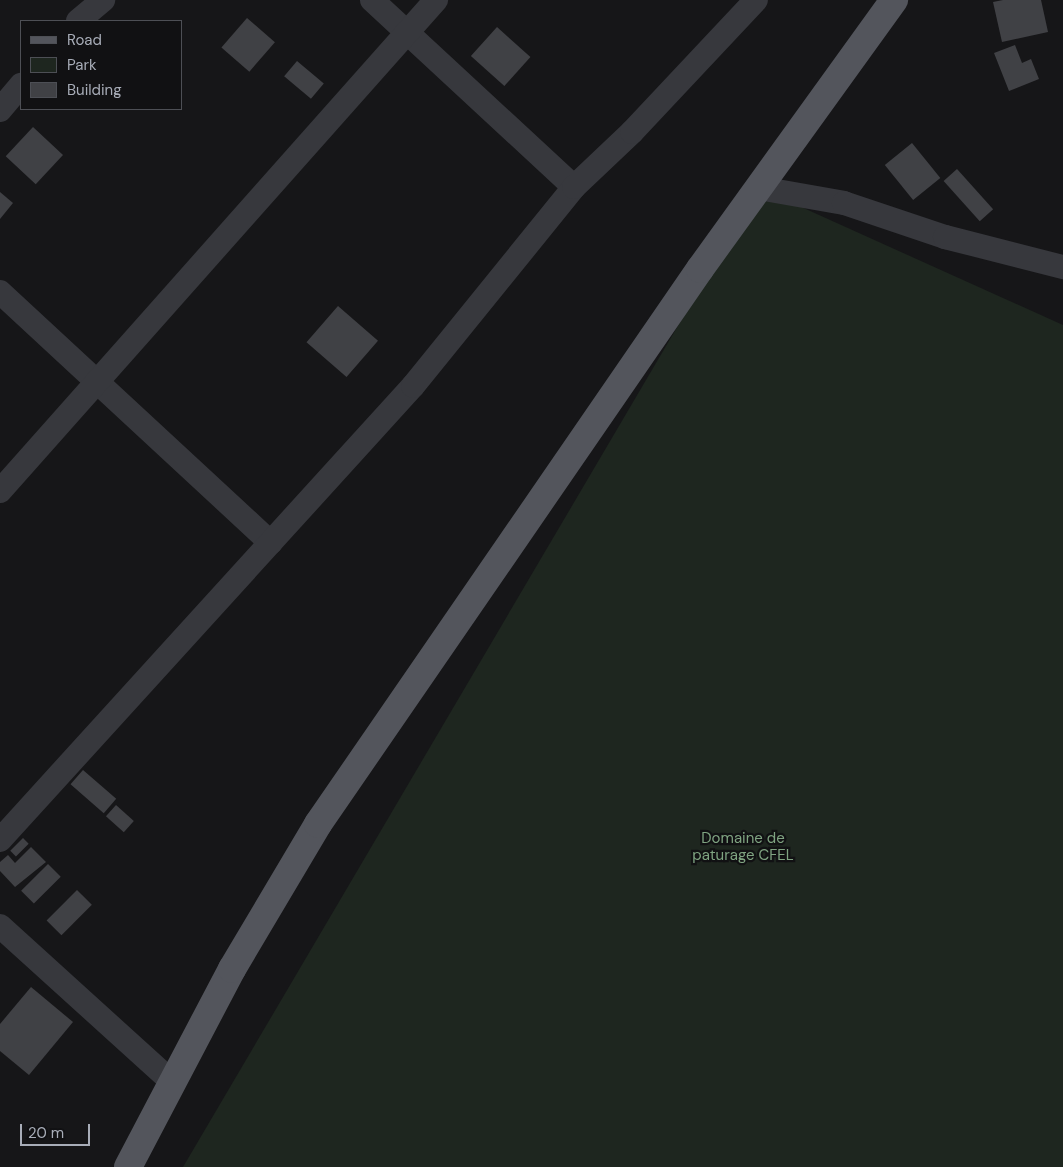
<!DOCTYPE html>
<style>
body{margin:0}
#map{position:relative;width:1063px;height:1167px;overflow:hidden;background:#161618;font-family:"DM Sans",sans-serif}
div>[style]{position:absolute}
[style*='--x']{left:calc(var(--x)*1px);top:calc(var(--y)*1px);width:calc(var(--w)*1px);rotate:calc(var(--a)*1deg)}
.green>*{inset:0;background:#1e261f}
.building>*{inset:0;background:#404145;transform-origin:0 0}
.street>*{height:24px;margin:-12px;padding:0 12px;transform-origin:12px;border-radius:12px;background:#37383d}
.primary>*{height:28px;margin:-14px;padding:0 14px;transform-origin:14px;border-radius:14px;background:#53555c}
span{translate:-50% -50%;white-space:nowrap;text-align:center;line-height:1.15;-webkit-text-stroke:4.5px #111113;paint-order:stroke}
.park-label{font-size:15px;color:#7fa381}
.legend{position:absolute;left:20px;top:20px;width:162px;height:90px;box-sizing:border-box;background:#111113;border:1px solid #4d4f55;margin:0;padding:6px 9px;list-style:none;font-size:15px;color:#a8adb8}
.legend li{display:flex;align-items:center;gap:10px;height:25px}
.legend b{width:25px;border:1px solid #4d4f55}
.scale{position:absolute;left:20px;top:1124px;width:70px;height:22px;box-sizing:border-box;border:2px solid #a8adb8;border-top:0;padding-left:6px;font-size:15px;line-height:18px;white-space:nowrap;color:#a8adb8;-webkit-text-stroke:4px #111113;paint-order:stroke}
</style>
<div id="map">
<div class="green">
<i style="clip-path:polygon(759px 188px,1063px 325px,1063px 1167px,183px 1167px)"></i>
</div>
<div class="building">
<i style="clip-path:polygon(1003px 0,1041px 0,1048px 32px,1002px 42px,993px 2px)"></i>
<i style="left:247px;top:18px;width:37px;height:39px;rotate:41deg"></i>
<i style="left:497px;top:27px;width:45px;height:39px;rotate:42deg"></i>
<i style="clip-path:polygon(1015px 45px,1022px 63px,1031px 59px,1039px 79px,1009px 91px,994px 53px)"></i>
<i style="left:297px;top:61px;width:35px;height:20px;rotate:40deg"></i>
<i style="left:33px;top:127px;width:41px;height:40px;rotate:43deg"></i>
<i style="left:912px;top:143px;width:45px;height:35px;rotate:51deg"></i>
<i style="left:957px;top:169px;width:54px;height:18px;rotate:48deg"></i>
<i style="clip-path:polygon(0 192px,13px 203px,0 219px)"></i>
<i style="left:338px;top:306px;width:53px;height:48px;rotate:41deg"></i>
<i style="left:83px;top:770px;width:44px;height:19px;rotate:41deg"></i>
<i style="left:116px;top:805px;width:24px;height:15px;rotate:42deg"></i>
<i style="left:23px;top:838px;width:8px;height:18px;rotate:45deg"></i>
<i style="clip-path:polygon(31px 847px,46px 862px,15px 887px,0 871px,0 862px,8px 855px,15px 863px)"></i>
<i style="left:48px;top:864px;width:18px;height:38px;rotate:45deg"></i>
<i style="left:77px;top:890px;width:21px;height:43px;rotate:45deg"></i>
<i style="clip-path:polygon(31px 987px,73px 1022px,29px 1075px,0 1051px,0 1024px)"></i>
</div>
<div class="street">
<i style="--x:372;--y:0;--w:275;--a:42.8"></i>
<i style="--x:78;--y:21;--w:33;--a:-40"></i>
<i style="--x:0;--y:110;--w:33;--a:-50"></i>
<i style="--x:759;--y:188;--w:86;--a:10"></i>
<i style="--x:844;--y:203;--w:107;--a:18.6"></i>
<i style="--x:945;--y:237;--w:122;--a:14.3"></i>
<i style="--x:0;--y:292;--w:369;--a:42.8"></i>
<i style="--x:0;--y:491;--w:657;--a:-48.4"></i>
<i style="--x:0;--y:840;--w:614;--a:-47.71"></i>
<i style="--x:413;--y:386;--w:256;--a:-51"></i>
<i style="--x:574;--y:187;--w:80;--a:-43.5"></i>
<i style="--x:632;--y:132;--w:181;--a:-46.8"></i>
<i style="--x:0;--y:926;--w:234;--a:42.2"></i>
</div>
<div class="primary">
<i style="--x:128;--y:1167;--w:224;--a:-62.3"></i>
<i style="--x:232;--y:969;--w:169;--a:-59.3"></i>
<i style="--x:318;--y:824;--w:674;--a:-55.46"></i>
<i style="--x:700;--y:269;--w:332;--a:-54.2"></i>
</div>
<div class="park-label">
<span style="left:743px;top:847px">Domaine de<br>paturage CFEL</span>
</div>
<ul class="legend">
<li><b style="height:6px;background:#53555c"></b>Road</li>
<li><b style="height:14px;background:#1e261f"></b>Park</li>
<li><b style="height:14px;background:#404145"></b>Building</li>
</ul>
<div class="scale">20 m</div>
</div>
